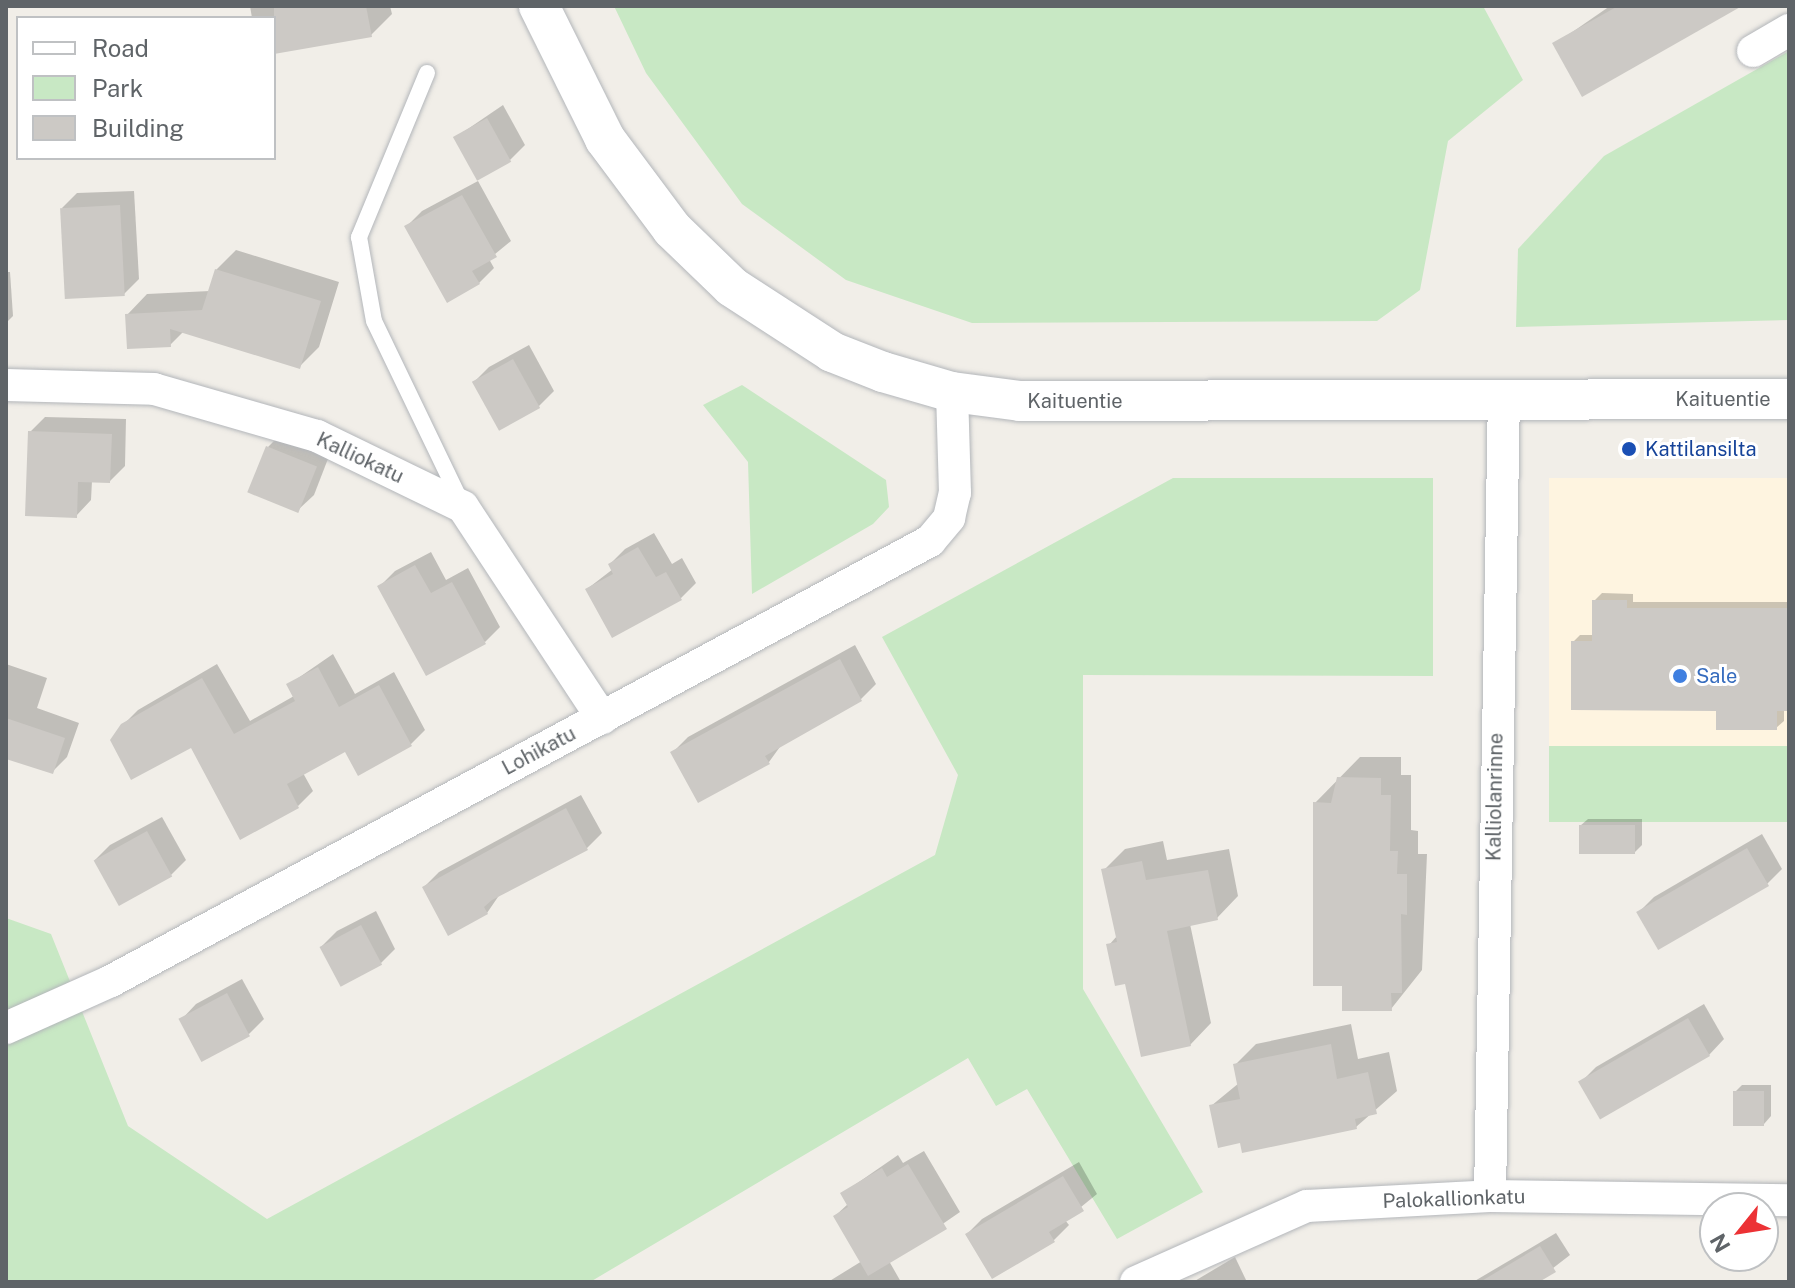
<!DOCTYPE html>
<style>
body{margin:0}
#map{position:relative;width:1795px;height:1288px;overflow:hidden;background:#f1eee8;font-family:"Public Sans",sans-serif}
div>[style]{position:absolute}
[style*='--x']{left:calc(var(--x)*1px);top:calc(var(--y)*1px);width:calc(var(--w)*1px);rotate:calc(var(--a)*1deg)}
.commercial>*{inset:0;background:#fef4e0;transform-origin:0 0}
.green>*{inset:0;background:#c8e8c4;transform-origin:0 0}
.shadow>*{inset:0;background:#0003}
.building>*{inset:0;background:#ccc9c5;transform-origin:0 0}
.roads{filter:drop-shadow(0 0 2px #b3b6ba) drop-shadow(0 0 2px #b3b6ba)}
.service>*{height:16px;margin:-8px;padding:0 8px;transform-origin:8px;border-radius:8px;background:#fff}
.minor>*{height:32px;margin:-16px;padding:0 16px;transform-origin:16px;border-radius:16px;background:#fff}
.tertiary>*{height:40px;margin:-20px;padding:0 20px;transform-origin:20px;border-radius:20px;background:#fff}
.dots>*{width:22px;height:22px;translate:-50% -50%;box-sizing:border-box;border:4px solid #fff;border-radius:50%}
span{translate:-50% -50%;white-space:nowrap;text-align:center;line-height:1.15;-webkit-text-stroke:6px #fff;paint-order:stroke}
.street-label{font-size:20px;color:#5f6468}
.transit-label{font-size:20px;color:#164399}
.left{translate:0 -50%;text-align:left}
.shop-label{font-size:20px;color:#366cbe}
.frame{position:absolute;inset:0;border:8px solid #5f6468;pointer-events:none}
.legend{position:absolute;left:16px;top:16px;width:260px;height:144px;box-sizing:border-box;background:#fff;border:2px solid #bfc1c3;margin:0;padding:10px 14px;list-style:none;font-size:24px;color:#5f6468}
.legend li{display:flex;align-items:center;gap:16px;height:40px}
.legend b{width:40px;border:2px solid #bfc1c3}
.north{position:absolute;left:1699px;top:1192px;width:80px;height:80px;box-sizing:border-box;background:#fff;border:2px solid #bfc1c3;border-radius:50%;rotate:240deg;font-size:22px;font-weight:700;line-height:32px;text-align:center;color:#5f6468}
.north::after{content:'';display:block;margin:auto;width:28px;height:36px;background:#ec3235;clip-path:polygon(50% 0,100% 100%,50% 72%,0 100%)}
</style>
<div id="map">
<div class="commercial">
<i style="left:1789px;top:478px;width:269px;height:240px;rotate:90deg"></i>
</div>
<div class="green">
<i style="clip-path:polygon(614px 6px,1483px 6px,1523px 80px,1448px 141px,1420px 290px,1377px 321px,972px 323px,846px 280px,742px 204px,646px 73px)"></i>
<i style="clip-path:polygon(1789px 51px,1789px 320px,1516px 327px,1518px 249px,1604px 156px)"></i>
<i style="clip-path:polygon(742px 385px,886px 480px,889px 507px,873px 524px,752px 594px,748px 462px,703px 405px)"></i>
<i style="clip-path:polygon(1173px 478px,1433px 478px,1433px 676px,1083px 675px,1083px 989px,1203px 1192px,1117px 1239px,1027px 1089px,996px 1106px,968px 1058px,590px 1282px,6px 1282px,6px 918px,51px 934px,128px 1126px,267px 1219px,935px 855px,958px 775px,882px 637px)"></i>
<i style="left:1549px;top:746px;width:240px;height:76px"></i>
</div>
<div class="shadow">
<i style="clip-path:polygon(250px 6px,390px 6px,392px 14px,371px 35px,274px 52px,274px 18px,252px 18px)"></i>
<i style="clip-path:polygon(1610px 6px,1738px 6px,1555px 44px)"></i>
<i style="clip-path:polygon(503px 105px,525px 145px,510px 160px,456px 137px)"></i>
<i style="clip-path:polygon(478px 181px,511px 241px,489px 259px,494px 268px,479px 283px,407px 226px,422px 211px)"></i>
<i style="clip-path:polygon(134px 191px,139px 279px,124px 294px,62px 208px,77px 193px)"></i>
<i style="clip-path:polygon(236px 250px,339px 282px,319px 347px,299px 367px,184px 331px,170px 345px,127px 315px,147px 294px,210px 291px,216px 270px)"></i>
<i style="clip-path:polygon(6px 272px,10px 272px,13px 316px,6px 323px)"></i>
<i style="clip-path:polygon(529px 345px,554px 391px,539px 406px,499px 428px,474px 382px,489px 367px)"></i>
<i style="clip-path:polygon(45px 417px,126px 419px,125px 466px,110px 481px,92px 481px,91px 500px,76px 516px,30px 432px)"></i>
<i style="clip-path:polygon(283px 432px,331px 451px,314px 495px,298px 510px,268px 447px)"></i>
<i style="clip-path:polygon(654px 533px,672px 564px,682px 558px,696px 583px,681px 598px,587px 589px,613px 569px,610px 564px,625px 549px)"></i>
<i style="clip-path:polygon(431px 552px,446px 580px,468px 568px,500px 627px,485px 642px,380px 586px,395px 571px)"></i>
<i style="clip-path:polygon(1602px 593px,1633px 594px,1633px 602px,1789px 602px,1789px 709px,1784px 709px,1784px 721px,1776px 728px,1718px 709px,1573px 642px,1580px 635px,1594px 635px,1594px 601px)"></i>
<i style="clip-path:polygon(855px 645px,876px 684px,861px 699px,782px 744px,769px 762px,673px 752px,688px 737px)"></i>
<i style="clip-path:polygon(333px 654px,355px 694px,394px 672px,425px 730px,410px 745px,346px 749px,303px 773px,313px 791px,298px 806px,191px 745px,122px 726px,138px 710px,217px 664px,250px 721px,294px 696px,288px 685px)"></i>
<i style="clip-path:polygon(6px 664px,47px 678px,37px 708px,79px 723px,67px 757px,52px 772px,6px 757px)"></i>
<i style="clip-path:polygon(1360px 757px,1401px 757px,1401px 775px,1411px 775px,1411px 830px,1418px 831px,1418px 854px,1427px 854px,1422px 970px,1391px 1009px,1344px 984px,1315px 803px)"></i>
<i style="clip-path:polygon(581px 795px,602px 833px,587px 848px,500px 894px,487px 913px,424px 887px,439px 872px)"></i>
<i style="clip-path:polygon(162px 817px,186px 860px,171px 875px,95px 860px,110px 845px)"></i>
<i style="clip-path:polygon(1588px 819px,1642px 819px,1642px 845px,1634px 853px,1580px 826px)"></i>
<i style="clip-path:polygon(1762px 834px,1782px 869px,1767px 884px,1639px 912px,1654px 897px)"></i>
<i style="clip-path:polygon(1163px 841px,1167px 860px,1229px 849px,1238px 896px,1217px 918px,1190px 924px,1211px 1023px,1190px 1045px,1126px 982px,1109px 945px,1117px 936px,1104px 870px,1125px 849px)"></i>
<i style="clip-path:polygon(376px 911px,395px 949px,380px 964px,322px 946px,337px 931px)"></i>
<i style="clip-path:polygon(242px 979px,264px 1019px,249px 1034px,181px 1020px,196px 1004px)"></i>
<i style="clip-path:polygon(1704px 1004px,1724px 1039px,1709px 1055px,1581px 1082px,1596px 1067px)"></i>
<i style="clip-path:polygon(1351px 1024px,1358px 1059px,1389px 1052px,1397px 1091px,1356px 1127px,1242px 1141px,1211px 1106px,1239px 1083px,1235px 1065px,1256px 1044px)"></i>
<i style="clip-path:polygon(1742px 1085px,1771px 1085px,1771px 1116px,1764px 1124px,1735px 1092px)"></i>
<i style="clip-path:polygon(924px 1151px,960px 1212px,889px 1261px,901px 1282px,828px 1282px,862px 1261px,835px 1216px,849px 1203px,843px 1193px,898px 1155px,903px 1163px)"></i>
<i style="clip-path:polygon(1079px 1162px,1097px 1194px,1065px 1220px,1069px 1225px,1054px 1240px,967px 1234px,982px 1219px)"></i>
<i style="clip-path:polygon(1556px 1233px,1570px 1255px,1535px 1282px,1473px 1282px)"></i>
<i style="clip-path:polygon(1235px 1257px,1247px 1282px,1193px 1282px)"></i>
</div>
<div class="building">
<i style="clip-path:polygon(274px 6px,366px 6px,372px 37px,274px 54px)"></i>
<i style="clip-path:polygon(1618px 6px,1742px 6px,1582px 97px,1552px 43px)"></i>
<i style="left:487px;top:118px;width:50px;height:39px;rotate:61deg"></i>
<i style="clip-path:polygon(462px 195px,497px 257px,472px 271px,480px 284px,447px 303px,404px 226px)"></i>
<i style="left:120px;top:205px;width:91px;height:60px;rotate:87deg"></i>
<i style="clip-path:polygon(215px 269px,321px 301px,300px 369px,170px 329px,171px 347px,127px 349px,125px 314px,202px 310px)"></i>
<i style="left:513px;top:359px;width:56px;height:47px;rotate:61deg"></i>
<i style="clip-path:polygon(28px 431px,112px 434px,110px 483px,78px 482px,77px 518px,25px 516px)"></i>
<i style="left:266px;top:446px;width:55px;height:50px;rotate:22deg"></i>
<i style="clip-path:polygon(638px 547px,656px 577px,666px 572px,682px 600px,612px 638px,585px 589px,613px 574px,608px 564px)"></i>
<i style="clip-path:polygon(415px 565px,431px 593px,452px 582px,486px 644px,426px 676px,377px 586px)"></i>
<i style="clip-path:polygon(1592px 600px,1627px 600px,1627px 608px,1789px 608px,1789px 711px,1777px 711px,1777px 730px,1716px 730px,1716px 711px,1571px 710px,1571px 641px,1592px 641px)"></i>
<i style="clip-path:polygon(840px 659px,862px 701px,765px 756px,770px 764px,698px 803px,670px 752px)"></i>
<i style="clip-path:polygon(318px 667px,339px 707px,379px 685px,412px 746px,358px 776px,345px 752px,287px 784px,299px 808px,240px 840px,191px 748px,131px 780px,110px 740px,121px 724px,202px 678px,234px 734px,295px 701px,286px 684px)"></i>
<i style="clip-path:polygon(6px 718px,65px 738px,53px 774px,6px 759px)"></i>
<i style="clip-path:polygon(1337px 777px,1381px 778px,1381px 795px,1391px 795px,1390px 851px,1398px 851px,1397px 874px,1407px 874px,1407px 915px,1401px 914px,1402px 993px,1391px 993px,1392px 1011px,1342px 1011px,1342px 986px,1313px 986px,1313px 802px,1331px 803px)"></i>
<i style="clip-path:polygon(566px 808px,588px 850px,492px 900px,484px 907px,488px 914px,448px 936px,422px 887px)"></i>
<i style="left:1579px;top:825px;width:56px;height:29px"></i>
<i style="left:147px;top:831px;width:52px;height:61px;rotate:61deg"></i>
<i style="left:1747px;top:848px;width:44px;height:128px;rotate:60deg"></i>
<i style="clip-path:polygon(1142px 861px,1146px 880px,1208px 870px,1218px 920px,1167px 931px,1191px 1046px,1141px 1057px,1125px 984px,1115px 986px,1106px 944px,1117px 942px,1101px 869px)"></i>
<i style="left:361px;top:925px;width:45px;height:47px;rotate:62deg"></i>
<i style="left:227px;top:993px;width:49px;height:55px;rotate:62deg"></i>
<i style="left:1688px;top:1018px;width:44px;height:127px;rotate:60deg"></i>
<i style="clip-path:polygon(1331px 1044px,1337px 1079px,1368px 1072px,1377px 1114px,1355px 1119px,1357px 1129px,1242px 1153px,1240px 1143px,1218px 1148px,1209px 1105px,1240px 1099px,1233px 1064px)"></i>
<i style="left:1733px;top:1091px;width:31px;height:35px"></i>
<i style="clip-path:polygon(908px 1164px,947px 1229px,868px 1276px,833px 1216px,848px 1207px,840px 1193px,882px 1168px,887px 1177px)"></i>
<i style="clip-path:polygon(1063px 1176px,1084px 1211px,1049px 1232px,1055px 1242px,992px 1279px,965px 1234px)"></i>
<i style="clip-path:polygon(1540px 1246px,1556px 1272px,1539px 1282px,1480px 1282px)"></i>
</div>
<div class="roads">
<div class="service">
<i style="--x:427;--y:73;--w:178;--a:112.5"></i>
<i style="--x:359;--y:237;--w:85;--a:79.9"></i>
<i style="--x:374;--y:321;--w:201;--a:64.3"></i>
</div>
<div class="minor">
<i style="--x:1753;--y:51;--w:42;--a:-30.3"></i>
<i style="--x:6;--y:385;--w:148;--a:1.5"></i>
<i style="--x:154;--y:389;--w:170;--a:16.1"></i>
<i style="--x:317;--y:436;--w:162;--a:25.9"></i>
<i style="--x:463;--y:507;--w:253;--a:56.6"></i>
<i style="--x:6;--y:1028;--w:115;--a:-24.1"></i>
<i style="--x:111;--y:981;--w:930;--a:-28.25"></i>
<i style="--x:930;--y:541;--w:30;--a:-50"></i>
<i style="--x:949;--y:518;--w:26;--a:-77"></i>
<i style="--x:955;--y:493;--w:101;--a:-91.7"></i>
<i style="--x:1490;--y:1196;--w:799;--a:-89"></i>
<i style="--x:1136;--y:1282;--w:187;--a:-24"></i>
<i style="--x:1307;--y:1206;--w:183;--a:-3.1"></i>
<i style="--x:1490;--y:1196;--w:299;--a:0.8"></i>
</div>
<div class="tertiary">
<i style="--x:539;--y:6;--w:148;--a:63.6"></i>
<i style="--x:605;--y:139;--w:112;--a:53.3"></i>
<i style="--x:672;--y:229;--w:83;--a:44"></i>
<i style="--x:732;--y:287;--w:119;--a:33"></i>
<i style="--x:832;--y:352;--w:55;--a:21.4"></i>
<i style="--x:883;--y:372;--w:72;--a:16.2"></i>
<i style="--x:952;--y:392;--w:69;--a:7.5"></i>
<i style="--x:1020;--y:401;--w:769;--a:-0.15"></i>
</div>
</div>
<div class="dots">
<i style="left:1629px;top:449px;background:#1a4fb4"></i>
<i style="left:1680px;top:676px;background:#3f7fe0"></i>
</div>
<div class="street-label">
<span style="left:1723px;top:399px">Kaituentie</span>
<span style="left:1075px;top:401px">Kaituentie</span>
<span style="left:360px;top:458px;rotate:25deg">Kalliokatu</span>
<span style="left:539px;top:751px;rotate:-28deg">Lohikatu</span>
<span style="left:1495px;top:797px;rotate:-89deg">Kalliolanrinne</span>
<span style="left:1454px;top:1199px;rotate:-2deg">Palokallionkatu</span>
</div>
<div class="transit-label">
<span class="left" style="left:1645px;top:449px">Kattilansilta</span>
</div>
<div class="shop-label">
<span class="left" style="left:1696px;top:676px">Sale</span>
</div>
<div class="frame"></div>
<ul class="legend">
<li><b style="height:10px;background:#fff"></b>Road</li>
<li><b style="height:22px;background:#c8e8c4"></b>Park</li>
<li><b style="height:22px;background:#ccc9c5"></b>Building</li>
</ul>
<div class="north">N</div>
</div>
